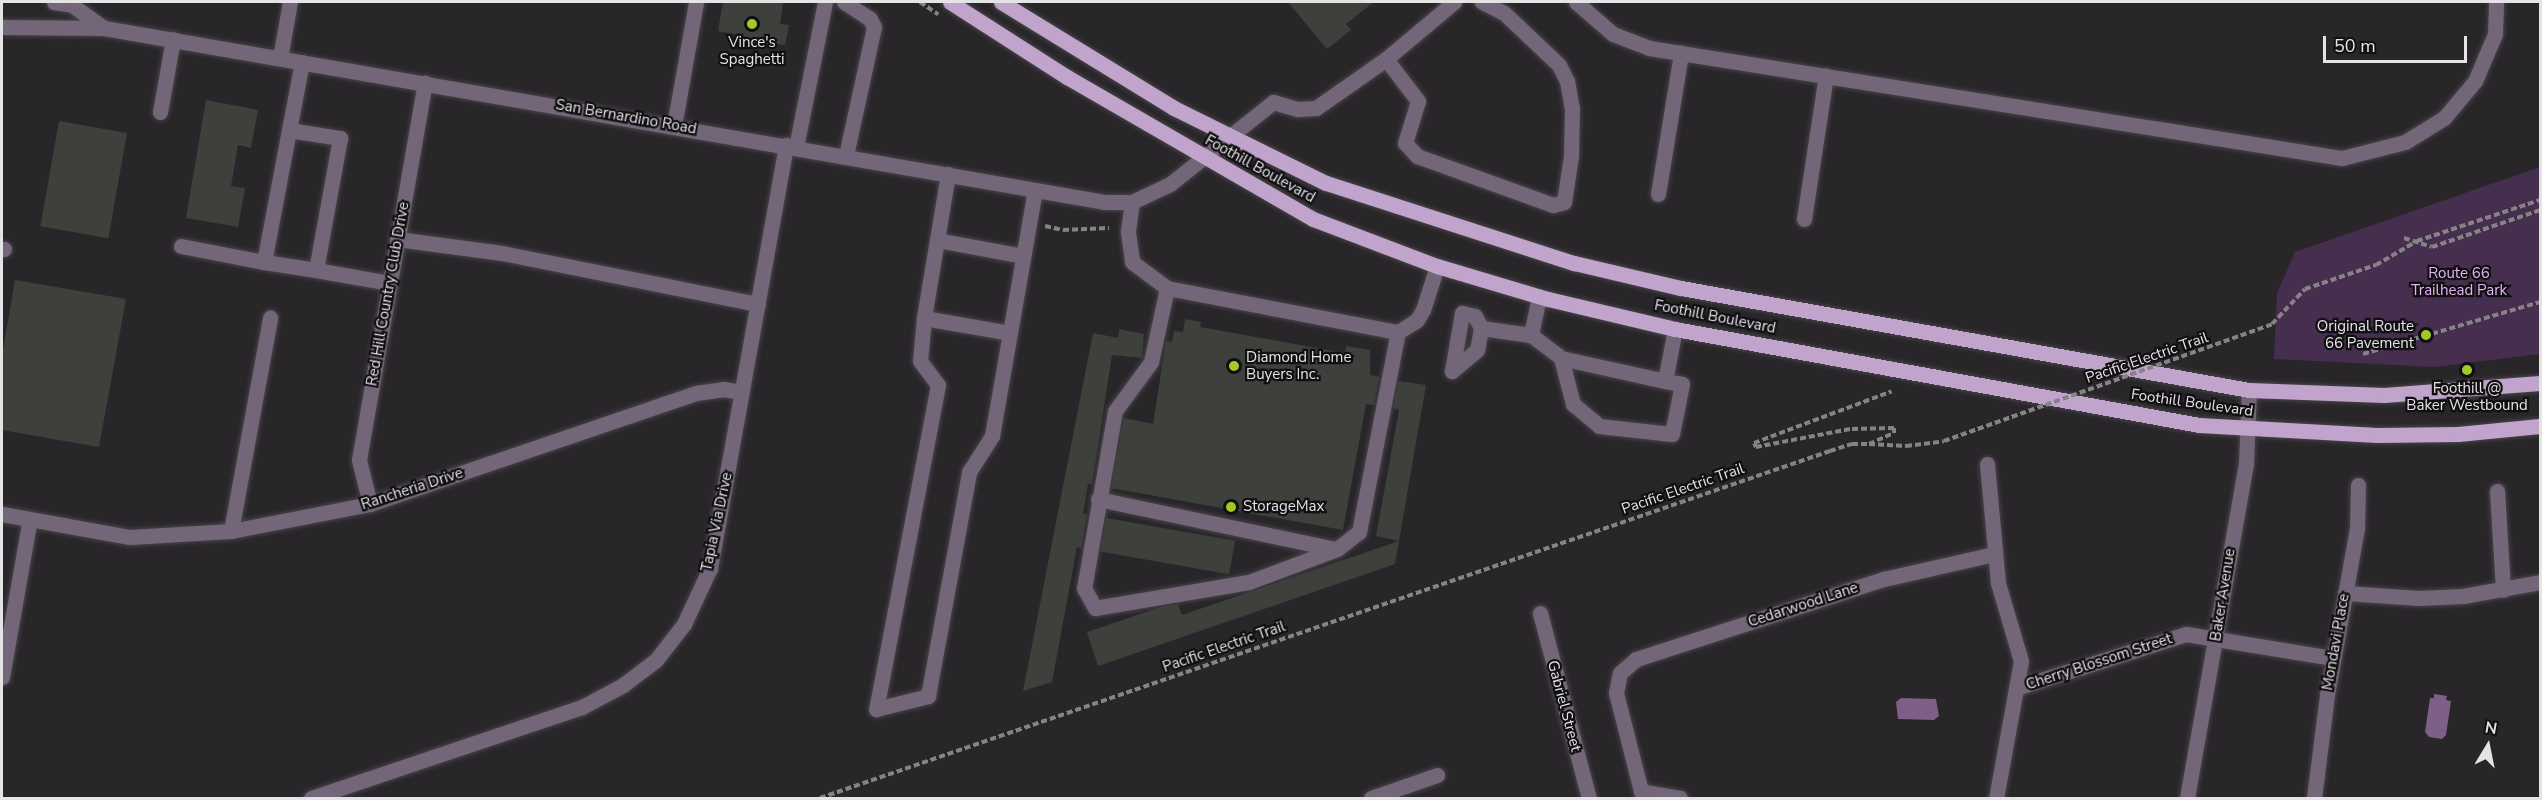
<!DOCTYPE html>
<style>
body{margin:0}
#map{position:relative;width:2542px;height:800px;overflow:hidden;background:#29262a;font-family:"Nunito Sans",sans-serif}
div>[style]{position:absolute}
[style*='--x']{left:calc(var(--x)*1px);top:calc(var(--y)*1px);width:calc(var(--w)*1px);rotate:calc(var(--a)*1deg)}
.green>*{inset:0;background:#452e4e}
.water>*{inset:0;background:#7d5f88}
.building>*{inset:0;background:#3e403b;transform-origin:0 0}
.path>*{height:4px;margin-top:-2px;transform-origin:0;background:repeating-linear-gradient(90deg,#858386 0 6px,transparent 0 9px)}
.roads{filter:drop-shadow(0 0 2px #474448) drop-shadow(0 0 2px #474448)}
.minor>*{height:15px;margin:-7.5px;padding:0 7.5px;transform-origin:7.5px;border-radius:7.5px;background:#736678}
.major>*{height:15px;margin:-7.5px;padding:0 7.5px;transform-origin:7.5px;border-radius:7.5px;background:#c0a4cb}
.path-bridge>*{height:4px;margin-top:-2px;transform-origin:0;background:repeating-linear-gradient(90deg,#858386 0 6px,transparent 0 9px)}
.dots>*{width:16px;height:16px;translate:-50% -50%;box-sizing:border-box;border:3px solid #110f11;border-radius:50%}
span{translate:-50% -50%;white-space:nowrap;text-align:center;line-height:1.15;-webkit-text-stroke:4.5px #110f11;paint-order:stroke}
.poi-label{font-size:15px;color:#e4e3e5}
.right{translate:-100% -50%;text-align:right}
.left{translate:0 -50%;text-align:left}
.street-label{font-size:15px;color:#e4e3e5}
.park-label{font-size:15px;color:#e3b4f6}
.frame{position:absolute;inset:0;border:3px solid #e4e3e5;pointer-events:none}
.north{position:absolute;left:2458px;top:716px;width:60px;height:60px;-webkit-text-stroke:4px #110f11;paint-order:stroke;rotate:10deg;font-size:16px;font-weight:700;line-height:24px;text-align:center;color:#e4e3e5}
.north::after{content:'';display:block;margin:auto;width:21px;height:27px;background:#e4e3e5;clip-path:polygon(50% 0,100% 100%,50% 72%,0 100%)}
.scale{position:absolute;left:2323px;top:36px;width:144px;height:27px;box-sizing:border-box;border:3px solid #e4e3e5;border-top:0;padding-left:8px;font-size:18px;line-height:21px;white-space:nowrap;color:#e4e3e5;-webkit-text-stroke:4px #110f11;paint-order:stroke}
</style>
<div id="map">
<div class="green">
<i style="clip-path:polygon(2540px 167px,2540px 354px,2434px 367px,2274px 359px,2277px 293px,2295px 252px)"></i>
</div>
<div class="water">
<i style="clip-path:polygon(2434px 694px,2447px 696px,2446px 700px,2451px 701px,2446px 735px,2442px 739px,2429px 737px,2425px 732px,2430px 698px,2434px 698px)"></i>
<i style="clip-path:polygon(1901px 698px,1936px 699px,1939px 716px,1934px 720px,1898px 719px,1896px 702px)"></i>
</div>
<div class="building">
<i style="clip-path:polygon(723px 2px,783px 2px,780px 24px,789px 25px,785px 45px,777px 44px,776px 48px,743px 42px,744px 36px,718px 31px)"></i>
<i style="clip-path:polygon(1288px 2px,1374px 2px,1346px 24px,1351px 30px,1327px 49px)"></i>
<i style="clip-path:polygon(206px 100px,258px 110px,251px 148px,238px 145px,231px 186px,245px 188px,238px 227px,186px 218px)"></i>
<i style="left:59px;top:121px;width:69px;height:107px;rotate:10deg"></i>
<i style="clip-path:polygon(15px 280px,126px 299px,99px 447px,2px 430px,2px 356px)"></i>
<i style="clip-path:polygon(1185px 319px,1201px 322px,1200px 327px,1345px 353px,1346px 346px,1370px 350px,1370px 375px,1379px 377px,1374px 405px,1366px 404px,1343px 530px,1111px 488px,1124px 418px,1153px 424px,1166px 341px,1172px 342px,1174px 331px,1183px 332px)"></i>
<i style="clip-path:polygon(1119px 329px,1144px 334px,1142px 358px,1112px 355px,1092px 484px,1088px 484px,1083px 514px,1087px 514px,1081px 548px,1077px 547px,1052px 682px,1023px 691px,1093px 333px,1118px 338px)"></i>
<i style="clip-path:polygon(1398px 381px,1426px 385px,1399px 541px,1376px 536px,1399px 410px,1393px 408px)"></i>
<i style="left:1106px;top:518px;width:131px;height:34px;rotate:10deg"></i>
<i style="clip-path:polygon(1399px 541px,1395px 564px,1098px 666px,1087px 632px,1161px 607px,1178px 604px,1182px 615px)"></i>
</div>
<div class="path">
<i style="--x:920;--y:2;--w:22;--a:34"></i>
<i style="--x:1045;--y:226;--w:18;--a:13"></i>
<i style="--x:1063;--y:230;--w:46;--a:-2.5"></i>
<i style="--x:2404;--y:238;--w:29;--a:18"></i>
<i style="--x:2432;--y:247;--w:114;--a:-18.9"></i>
<i style="--x:2272;--y:324;--w:48;--a:-46.7"></i>
<i style="--x:2305;--y:289;--w:75;--a:-18.7"></i>
<i style="--x:2376;--y:265;--w:48;--a:-30.3"></i>
<i style="--x:2417;--y:241;--w:130;--a:-18.4"></i>
<i style="--x:2363;--y:354;--w:184;--a:-16.4"></i>
<i style="--x:820;--y:798;--w:1068;--a:-18.96"></i>
<i style="--x:1830;--y:451;--w:23;--a:-18"></i>
<i style="--x:1852;--y:444;--w:17;--a:0"></i>
<i style="--x:1869;--y:444;--w:27;--a:-24"></i>
<i style="--x:1894;--y:433;--w:5;--a:-90"></i>
<i style="--x:1894;--y:428;--w:44;--a:178.7"></i>
<i style="--x:1850;--y:429;--w:96;--a:169.2"></i>
<i style="--x:1756;--y:447;--w:4;--a:-117"></i>
<i style="--x:1754;--y:443;--w:147;--a:-20.6"></i>
</div>
<div class="roads">
<div class="minor">
<i style="--x:54;--y:2;--w:18;--a:9"></i>
<i style="--x:72;--y:5;--w:39;--a:36"></i>
<i style="--x:844;--y:2;--w:31;--a:33"></i>
<i style="--x:870;--y:19;--w:9;--a:63"></i>
<i style="--x:874;--y:27;--w:131;--a:102.3"></i>
<i style="--x:1576;--y:2;--w:49;--a:40.9"></i>
<i style="--x:1613;--y:34;--w:39;--a:21"></i>
<i style="--x:1649;--y:48;--w:702;--a:9.02"></i>
<i style="--x:2342;--y:158;--w:65;--a:-14.3"></i>
<i style="--x:2405;--y:142;--w:46;--a:-31.6"></i>
<i style="--x:2444;--y:118;--w:48;--a:-50"></i>
<i style="--x:2475;--y:81;--w:51;--a:-66.9"></i>
<i style="--x:2495;--y:34;--w:32;--a:-88"></i>
<i style="--x:2;--y:27;--w:102;--a:0.6"></i>
<i style="--x:104;--y:28;--w:1015;--a:9.87"></i>
<i style="--x:1104;--y:202;--w:28;--a:0"></i>
<i style="--x:1132;--y:202;--w:42;--a:-25.3"></i>
<i style="--x:1170;--y:184;--w:132;--a:-38.5"></i>
<i style="--x:1273;--y:102;--w:26;--a:16"></i>
<i style="--x:1298;--y:109;--w:18;--a:-3"></i>
<i style="--x:1316;--y:108;--w:85;--a:-35"></i>
<i style="--x:1386;--y:59;--w:89;--a:-40"></i>
<i style="--x:280;--y:58;--w:57;--a:-79.9"></i>
<i style="--x:1386;--y:59;--w:53;--a:52.7"></i>
<i style="--x:1418;--y:101;--w:44;--a:107.2"></i>
<i style="--x:1405;--y:143;--w:18;--a:47"></i>
<i style="--x:1417;--y:156;--w:145;--a:19.8"></i>
<i style="--x:1553;--y:205;--w:11;--a:-15"></i>
<i style="--x:1564;--y:202;--w:47;--a:-81.3"></i>
<i style="--x:1571;--y:156;--w:47;--a:-88.8"></i>
<i style="--x:1572;--y:109;--w:28;--a:-100"></i>
<i style="--x:1567;--y:81;--w:18;--a:-117"></i>
<i style="--x:1559;--y:65;--w:76;--a:-136.6"></i>
<i style="--x:1504;--y:13;--w:25;--a:-153"></i>
<i style="--x:302;--y:62;--w:69;--a:100.8"></i>
<i style="--x:289;--y:130;--w:52;--a:8.9"></i>
<i style="--x:340;--y:138;--w:134;--a:100.3"></i>
<i style="--x:316;--y:270;--w:74;--a:10.1"></i>
<i style="--x:160;--y:112;--w:74;--a:-79.9"></i>
<i style="--x:674;--y:126;--w:126;--a:-79.9"></i>
<i style="--x:289;--y:130;--w:134;--a:100.7"></i>
<i style="--x:264;--y:262;--w:53;--a:8.7"></i>
<i style="--x:796;--y:147;--w:148;--a:-78.7"></i>
<i style="--x:948;--y:174;--w:146;--a:99.5"></i>
<i style="--x:924;--y:318;--w:87;--a:9.9"></i>
<i style="--x:1010;--y:333;--w:145;--a:-80.1"></i>
<i style="--x:1658;--y:194;--w:143;--a:-80.7"></i>
<i style="--x:1132;--y:202;--w:30;--a:98"></i>
<i style="--x:1128;--y:232;--w:30;--a:82"></i>
<i style="--x:1132;--y:262;--w:44;--a:36.6"></i>
<i style="--x:1167;--y:288;--w:76;--a:102.2"></i>
<i style="--x:1151;--y:362;--w:61;--a:126.3"></i>
<i style="--x:1115;--y:411;--w:180;--a:99.9"></i>
<i style="--x:1084;--y:588;--w:23;--a:61"></i>
<i style="--x:1095;--y:608;--w:156;--a:-9.6"></i>
<i style="--x:1249;--y:582;--w:94;--a:-20.6"></i>
<i style="--x:1337;--y:549;--w:28;--a:-38"></i>
<i style="--x:1359;--y:532;--w:204;--a:-79"></i>
<i style="--x:1398;--y:332;--w:22;--a:-32"></i>
<i style="--x:1417;--y:320;--w:12;--a:-59"></i>
<i style="--x:1423;--y:310;--w:46;--a:-72.3"></i>
<i style="--x:1804;--y:219;--w:145;--a:-81.3"></i>
<i style="--x:397;--y:239;--w:106;--a:7.6"></i>
<i style="--x:502;--y:253;--w:261;--a:11.3"></i>
<i style="--x:937;--y:240;--w:87;--a:10.5"></i>
<i style="--x:181;--y:246;--w:85;--a:10.9"></i>
<i style="--x:2;--y:249;--w:2;--a:0"></i>
<i style="--x:1167;--y:288;--w:235;--a:10.8"></i>
<i style="--x:1539;--y:297;--w:39;--a:102"></i>
<i style="--x:1531;--y:335;--w:38;--a:37"></i>
<i style="--x:1561;--y:358;--w:107;--a:12.5"></i>
<i style="--x:1665;--y:381;--w:53;--a:-79.1"></i>
<i style="--x:924;--y:318;--w:43;--a:95.3"></i>
<i style="--x:920;--y:361;--w:30;--a:53"></i>
<i style="--x:938;--y:385;--w:330;--a:100.8"></i>
<i style="--x:876;--y:709;--w:54;--a:-14"></i>
<i style="--x:928;--y:696;--w:228;--a:-79.6"></i>
<i style="--x:969;--y:472;--w:43;--a:-57.4"></i>
<i style="--x:992;--y:436;--w:105;--a:-80.1"></i>
<i style="--x:1481;--y:328;--w:22;--a:100"></i>
<i style="--x:1477;--y:350;--w:33;--a:140"></i>
<i style="--x:1452;--y:371;--w:59;--a:-80.2"></i>
<i style="--x:1462;--y:313;--w:13;--a:13"></i>
<i style="--x:1475;--y:316;--w:13;--a:63"></i>
<i style="--x:1481;--y:328;--w:50;--a:8"></i>
<i style="--x:1561;--y:358;--w:48;--a:75.4"></i>
<i style="--x:1573;--y:404;--w:34;--a:40"></i>
<i style="--x:1599;--y:426;--w:73;--a:6.3"></i>
<i style="--x:1672;--y:434;--w:51;--a:-78.7"></i>
<i style="--x:1682;--y:384;--w:17;--a:-170"></i>
<i style="--x:1987;--y:464;--w:120;--a:84.7"></i>
<i style="--x:1998;--y:583;--w:81;--a:73.6"></i>
<i style="--x:2021;--y:661;--w:139;--a:100.3"></i>
<i style="--x:2497;--y:491;--w:99;--a:86.5"></i>
<i style="--x:1098;--y:499;--w:243;--a:11.9"></i>
<i style="--x:370;--y:504;--w:45;--a:-104"></i>
<i style="--x:359;--y:460;--w:383;--a:-80.1"></i>
<i style="--x:2;--y:514;--w:130;--a:10.2"></i>
<i style="--x:130;--y:537;--w:101;--a:-3.4"></i>
<i style="--x:231;--y:531;--w:142;--a:-11"></i>
<i style="--x:370;--y:504;--w:344;--a:-18.8"></i>
<i style="--x:696;--y:393;--w:27;--a:-8"></i>
<i style="--x:723;--y:389;--w:19;--a:9"></i>
<i style="--x:231;--y:531;--w:217;--a:-79.6"></i>
<i style="--x:2345;--y:593;--w:74;--a:3.9"></i>
<i style="--x:2419;--y:598;--w:44;--a:-2.6"></i>
<i style="--x:2463;--y:596;--w:78;--a:-10.3"></i>
<i style="--x:1540;--y:613;--w:191;--a:75.2"></i>
<i style="--x:2;--y:677;--w:160;--a:-80"></i>
<i style="--x:2016;--y:688;--w:178;--a:-17.6"></i>
<i style="--x:2186;--y:634;--w:149;--a:9.3"></i>
<i style="--x:311;--y:798;--w:286;--a:-18.6"></i>
<i style="--x:582;--y:707;--w:47;--a:-28.2"></i>
<i style="--x:623;--y:685;--w:41;--a:-37.1"></i>
<i style="--x:656;--y:660;--w:46;--a:-52.1"></i>
<i style="--x:684;--y:624;--w:62;--a:-65.1"></i>
<i style="--x:710;--y:568;--w:430;--a:-79.8"></i>
<i style="--x:1371;--y:798;--w:70;--a:-19.2"></i>
<i style="--x:1680;--y:798;--w:40;--a:-170"></i>
<i style="--x:1641;--y:791;--w:101;--a:-104.3"></i>
<i style="--x:1616;--y:693;--w:20;--a:-79"></i>
<i style="--x:1620;--y:673;--w:21;--a:-41"></i>
<i style="--x:1636;--y:659;--w:261;--a:-17.9"></i>
<i style="--x:1884;--y:579;--w:113;--a:-12.8"></i>
<i style="--x:2187;--y:798;--w:339;--a:-80"></i>
<i style="--x:2246;--y:464;--w:74;--a:-87.7"></i>
<i style="--x:2314;--y:798;--w:104;--a:-82.8"></i>
<i style="--x:2327;--y:695;--w:169;--a:-79.8"></i>
<i style="--x:2357;--y:529;--w:44;--a:-88.7"></i>
</div>
<div class="major">
<i style="--x:950;--y:2;--w:139;--a:32.7"></i>
<i style="--x:1067;--y:77;--w:284;--a:30"></i>
<i style="--x:1313;--y:219;--w:133;--a:20.8"></i>
<i style="--x:1437;--y:266;--w:116;--a:16.6"></i>
<i style="--x:1548;--y:299;--w:130;--a:13.3"></i>
<i style="--x:1675;--y:329;--w:533;--a:10.38"></i>
<i style="--x:2199;--y:425;--w:178;--a:3.2"></i>
<i style="--x:2377;--y:435;--w:81;--a:-0.7"></i>
<i style="--x:2458;--y:434;--w:82;--a:-5.6"></i>
<i style="--x:1001;--y:2;--w:203;--a:31.5"></i>
<i style="--x:1174;--y:108;--w:169;--a:26.3"></i>
<i style="--x:1326;--y:183;--w:261;--a:17.9"></i>
<i style="--x:1574;--y:263;--w:110;--a:13.2"></i>
<i style="--x:1681;--y:288;--w:577;--a:10.18"></i>
<i style="--x:2249;--y:390;--w:135;--a:2.1"></i>
<i style="--x:2384;--y:395;--w:156;--a:-4.4"></i>
</div>
</div>
<div class="path-bridge">
<i style="--x:1869;--y:444;--w:37;--a:3"></i>
<i style="--x:1906;--y:446;--w:38;--a:-7"></i>
<i style="--x:1944;--y:441;--w:348;--a:-19.6"></i>
</div>
<div class="dots">
<i style="left:752px;top:24px;background:#a2c928"></i>
<i style="left:2426px;top:335px;background:#a2c928"></i>
<i style="left:1234px;top:366px;background:#a2c928"></i>
<i style="left:2467px;top:370px;background:#a2c928"></i>
<i style="left:1231px;top:507px;background:#a2c928"></i>
</div>
<div class="poi-label">
<span style="left:752px;top:51px">Vince's<br>Spaghetti</span>
<span class="right" style="left:2414px;top:335px">Original Route<br>66 Pavement</span>
<span class="left" style="left:1246px;top:366px">Diamond Home<br>Buyers Inc.</span>
<span style="left:2467px;top:397px">Foothill @<br>Baker Westbound</span>
<span class="left" style="left:1243px;top:507px">StorageMax</span>
</div>
<div class="street-label">
<span style="left:626px;top:117px;rotate:10deg">San Bernardino Road</span>
<span style="left:1260px;top:169px;rotate:29deg">Foothill Boulevard</span>
<span style="left:388px;top:294px;rotate:-80deg">Red Hill Country Club Drive</span>
<span style="left:1715px;top:317px;rotate:11deg">Foothill Boulevard</span>
<span style="left:2147px;top:358px;rotate:-19deg">Pacific Electric Trail</span>
<span style="left:2192px;top:403px;rotate:8deg">Foothill Boulevard</span>
<span style="left:412px;top:489px;rotate:-18deg">Rancheria Drive</span>
<span style="left:1683px;top:489px;rotate:-19deg">Pacific Electric Trail</span>
<span style="left:717px;top:522px;rotate:-78deg">Tapia Via Drive</span>
<span style="left:2223px;top:595px;rotate:-81deg">Baker Avenue</span>
<span style="left:1803px;top:605px;rotate:-18deg">Cedarwood Lane</span>
<span style="left:2336px;top:642px;rotate:-80deg">Mondavi Place</span>
<span style="left:1224px;top:647px;rotate:-19deg">Pacific Electric Trail</span>
<span style="left:2099px;top:662px;rotate:-18deg">Cherry Blossom Street</span>
<span style="left:1564px;top:706px;rotate:75deg">Gabriel Street</span>
</div>
<div class="park-label">
<span style="left:2459px;top:282px">Route 66<br>Trailhead Park</span>
</div>
<div class="frame"></div>
<div class="north">N</div>
<div class="scale">50 m</div>
</div>
